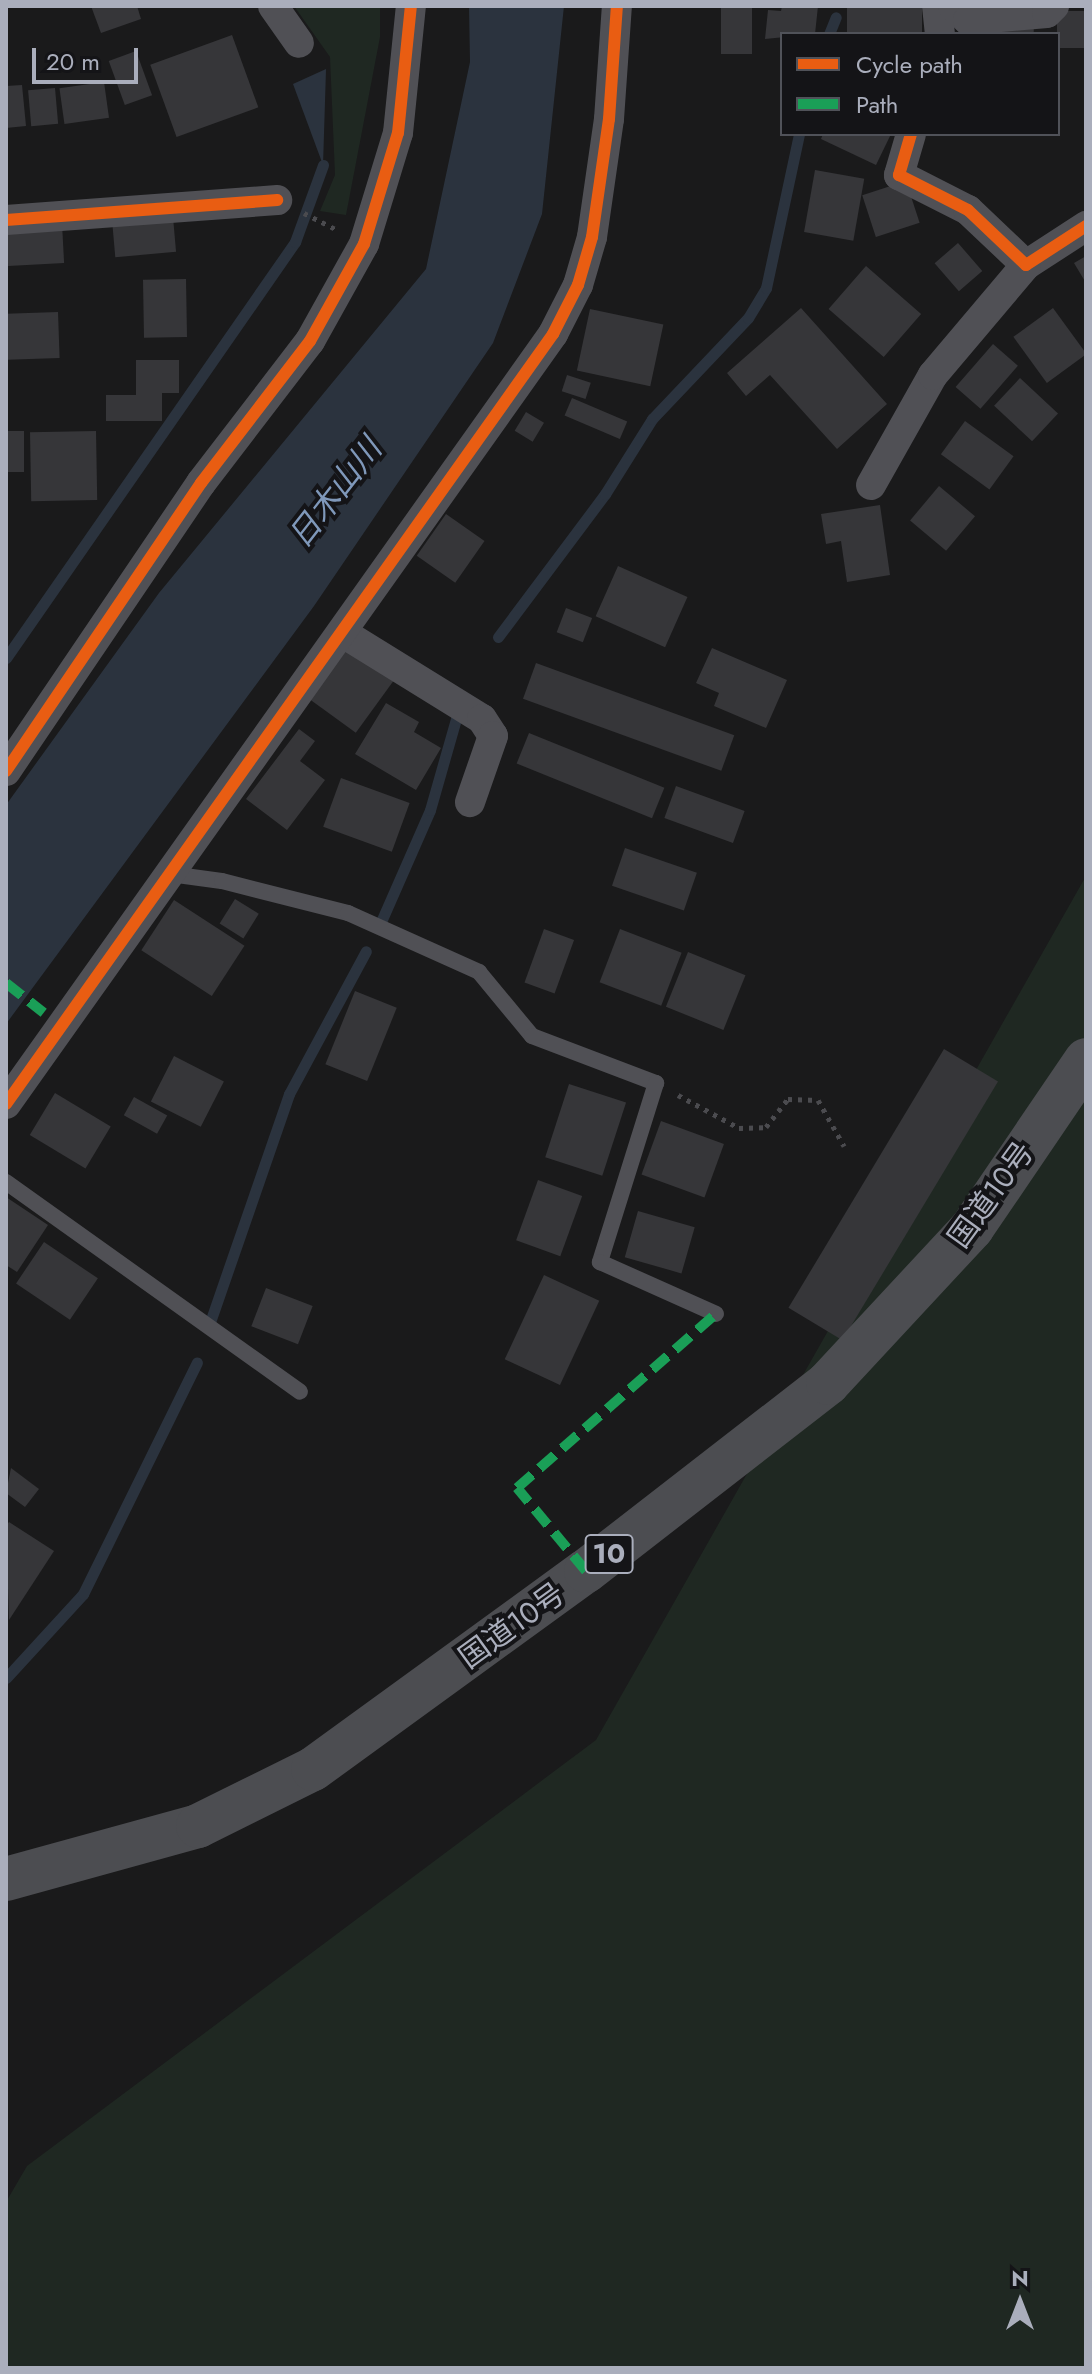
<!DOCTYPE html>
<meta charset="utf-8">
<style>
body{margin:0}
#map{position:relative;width:1092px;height:2374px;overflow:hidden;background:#1a1a1b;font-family:Jost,"Noto Sans JP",sans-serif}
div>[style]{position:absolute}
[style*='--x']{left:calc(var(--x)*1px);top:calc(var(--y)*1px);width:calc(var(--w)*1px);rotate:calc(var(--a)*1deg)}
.green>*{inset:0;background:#1f2822}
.water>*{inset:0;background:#2b333e}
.stream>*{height:11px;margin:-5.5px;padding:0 5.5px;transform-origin:5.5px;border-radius:5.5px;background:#2b333e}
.building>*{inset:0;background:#363639;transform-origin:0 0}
.path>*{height:5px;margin-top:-2.5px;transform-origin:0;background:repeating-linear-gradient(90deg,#4b4b4f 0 4px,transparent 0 10px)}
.service>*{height:16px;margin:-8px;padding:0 8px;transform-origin:8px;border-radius:8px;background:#505055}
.minor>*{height:30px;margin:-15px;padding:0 15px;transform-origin:15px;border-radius:15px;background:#505055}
.trunk>*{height:44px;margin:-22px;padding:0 22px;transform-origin:22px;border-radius:22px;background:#4c4d51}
.quiet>*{height:10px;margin-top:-5px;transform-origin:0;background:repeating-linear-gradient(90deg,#1a9f57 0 20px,transparent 0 30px)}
.cycleway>*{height:12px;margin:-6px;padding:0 6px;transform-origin:6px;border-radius:6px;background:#e95d12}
span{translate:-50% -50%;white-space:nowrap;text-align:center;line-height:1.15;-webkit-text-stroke:8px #141417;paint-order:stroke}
.shield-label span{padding:2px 6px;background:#141417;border:2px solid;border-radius:6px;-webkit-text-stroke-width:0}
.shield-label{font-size:28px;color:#aaaebc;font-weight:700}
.street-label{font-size:30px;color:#aaaebc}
.water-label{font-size:32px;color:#7f98ba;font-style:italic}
.frame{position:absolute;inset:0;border:8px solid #aaaebc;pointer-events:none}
.legend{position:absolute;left:780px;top:32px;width:280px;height:104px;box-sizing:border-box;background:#141417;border:2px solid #505259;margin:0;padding:10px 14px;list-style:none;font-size:24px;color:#aaaebc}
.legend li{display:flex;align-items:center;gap:16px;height:40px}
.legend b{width:40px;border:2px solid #505259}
.north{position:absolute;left:980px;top:2262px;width:80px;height:80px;-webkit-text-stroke:6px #141417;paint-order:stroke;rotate:0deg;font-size:22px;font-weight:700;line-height:32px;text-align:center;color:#aaaebc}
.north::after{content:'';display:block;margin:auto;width:28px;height:36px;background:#aaaebc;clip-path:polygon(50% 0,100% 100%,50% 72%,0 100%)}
.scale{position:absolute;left:32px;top:48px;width:106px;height:36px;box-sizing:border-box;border:4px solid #aaaebc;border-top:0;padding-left:10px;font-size:24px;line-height:28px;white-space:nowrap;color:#aaaebc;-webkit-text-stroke:6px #141417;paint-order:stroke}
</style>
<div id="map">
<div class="green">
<i style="clip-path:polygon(294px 6px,380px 6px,380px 37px,346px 215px,320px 211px,335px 175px,330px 57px)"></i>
<i style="clip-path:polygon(1086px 876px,1086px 2368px,6px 2368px,6px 2202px,27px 2166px,596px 1740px)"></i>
</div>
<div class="water">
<i style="clip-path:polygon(469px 6px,564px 6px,542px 214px,493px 343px,314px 606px,6px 1024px,6px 805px,159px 593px,426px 269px,470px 62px)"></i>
<i style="clip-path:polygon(326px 69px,323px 165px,293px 84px)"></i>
</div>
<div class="stream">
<i style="--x:829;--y:34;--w:18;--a:-68"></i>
<i style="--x:498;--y:637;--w:179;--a:-53.2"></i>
<i style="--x:605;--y:494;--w:89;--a:-57.9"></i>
<i style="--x:652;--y:419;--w:139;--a:-46.5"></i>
<i style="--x:748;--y:318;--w:35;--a:-59"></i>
<i style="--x:766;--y:288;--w:157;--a:-77.9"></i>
<i style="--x:6;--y:658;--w:507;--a:-55.21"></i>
<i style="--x:295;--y:242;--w:82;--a:-70"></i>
<i style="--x:380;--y:924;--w:124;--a:-66.3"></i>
<i style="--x:430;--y:810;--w:95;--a:-74.1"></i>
<i style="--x:208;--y:1328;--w:248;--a:-70.9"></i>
<i style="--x:289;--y:1094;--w:162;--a:-61.7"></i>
<i style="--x:6;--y:1678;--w:114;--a:-47.5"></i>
<i style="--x:83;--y:1594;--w:258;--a:-63.8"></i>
</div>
<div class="building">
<i style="clip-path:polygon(91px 6px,137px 6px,141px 19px,101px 33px)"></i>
<i style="clip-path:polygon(782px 6px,818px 6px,815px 34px,765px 39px,768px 10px,781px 11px)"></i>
<i style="left:847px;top:6px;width:75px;height:27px"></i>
<i style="left:721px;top:7px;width:31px;height:47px"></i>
<i style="left:1057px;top:11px;width:27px;height:37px"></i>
<i style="left:1003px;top:22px;width:31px;height:12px;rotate:2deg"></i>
<i style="left:232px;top:35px;width:77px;height:87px;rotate:70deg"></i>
<i style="left:136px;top:51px;width:47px;height:29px;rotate:70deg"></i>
<i style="left:104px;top:82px;width:36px;height:45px;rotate:82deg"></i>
<i style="clip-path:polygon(22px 85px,26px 126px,6px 128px,6px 86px)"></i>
<i style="left:55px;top:88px;width:36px;height:27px;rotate:85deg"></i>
<i style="clip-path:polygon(823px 134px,891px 134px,876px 165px,821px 139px)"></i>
<i style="left:815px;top:170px;width:50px;height:63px;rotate:10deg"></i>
<i style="left:906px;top:181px;width:44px;height:46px;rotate:72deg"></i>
<i style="left:173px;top:217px;width:35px;height:61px;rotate:85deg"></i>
<i style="left:62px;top:223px;width:40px;height:56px;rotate:87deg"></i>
<i style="left:958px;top:243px;width:37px;height:31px;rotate:49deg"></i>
<i style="clip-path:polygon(1086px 256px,1086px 283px,1074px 263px)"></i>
<i style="left:866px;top:266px;width:73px;height:57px;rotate:41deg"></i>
<i style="left:186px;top:279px;width:58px;height:43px;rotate:89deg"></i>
<i style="clip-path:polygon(801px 308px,887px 404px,837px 449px,770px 375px,746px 396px,727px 373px)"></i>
<i style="left:1053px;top:308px;width:57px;height:49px;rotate:54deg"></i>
<i style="left:590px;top:309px;width:75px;height:63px;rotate:12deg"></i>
<i style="left:58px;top:312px;width:46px;height:52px;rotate:88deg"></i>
<i style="left:993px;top:344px;width:33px;height:57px;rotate:41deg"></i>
<i style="clip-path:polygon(136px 360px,179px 360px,179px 393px,162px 393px,162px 421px,106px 421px,106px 395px,136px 395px)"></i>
<i style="left:567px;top:375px;width:25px;height:17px;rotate:18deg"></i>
<i style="left:1020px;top:378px;width:52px;height:38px;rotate:43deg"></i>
<i style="left:572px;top:398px;width:60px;height:19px;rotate:23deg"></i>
<i style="left:526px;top:412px;width:21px;height:22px;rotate:31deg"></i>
<i style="left:965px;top:421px;width:60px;height:41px;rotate:36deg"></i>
<i style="left:6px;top:431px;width:18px;height:41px"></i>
<i style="left:96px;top:431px;width:69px;height:66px;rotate:89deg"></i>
<i style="left:939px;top:486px;width:47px;height:45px;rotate:40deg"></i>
<i style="clip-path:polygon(880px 505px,890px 575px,847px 582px,841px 541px,826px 544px,821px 514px)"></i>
<i style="left:446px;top:514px;width:47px;height:51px;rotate:35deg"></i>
<i style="left:618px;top:566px;width:76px;height:55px;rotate:24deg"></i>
<i style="left:566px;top:608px;width:28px;height:26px;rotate:21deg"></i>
<i style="left:352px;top:641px;width:57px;height:72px;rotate:36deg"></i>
<i style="clip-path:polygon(712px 648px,787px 680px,766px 728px,714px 706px,719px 693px,696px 683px)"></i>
<i style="left:536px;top:663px;width:211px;height:38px;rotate:20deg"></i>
<i style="clip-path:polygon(386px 703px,419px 722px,414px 732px,441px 748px,416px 790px,355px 754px)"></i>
<i style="clip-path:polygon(299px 729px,315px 741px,300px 761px,325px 780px,287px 830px,246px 799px)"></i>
<i style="left:529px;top:733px;width:146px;height:33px;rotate:22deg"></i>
<i style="left:341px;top:778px;width:73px;height:52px;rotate:20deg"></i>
<i style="left:676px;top:786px;width:73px;height:34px;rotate:20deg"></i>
<i style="left:625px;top:848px;width:76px;height:40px;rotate:19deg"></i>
<i style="left:235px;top:899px;width:28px;height:29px;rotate:32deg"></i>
<i style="left:174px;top:900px;width:84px;height:60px;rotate:33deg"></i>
<i style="left:544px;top:929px;width:32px;height:57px;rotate:20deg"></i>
<i style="left:620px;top:929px;width:66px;height:57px;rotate:21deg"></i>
<i style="left:688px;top:952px;width:62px;height:59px;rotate:22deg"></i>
<i style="left:355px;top:991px;width:45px;height:79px;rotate:22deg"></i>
<i style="left:944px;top:1049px;width:63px;height:302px;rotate:31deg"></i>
<i style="left:174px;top:1056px;width:56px;height:51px;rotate:27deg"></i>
<i style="left:569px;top:1084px;width:60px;height:77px;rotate:18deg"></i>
<i style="left:55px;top:1093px;width:65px;height:49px;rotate:31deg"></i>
<i style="left:134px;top:1097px;width:38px;height:21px;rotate:29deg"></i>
<i style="left:661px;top:1121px;width:67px;height:57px;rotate:20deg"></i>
<i style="left:538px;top:1180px;width:47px;height:64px;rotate:20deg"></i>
<i style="clip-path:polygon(6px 1197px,48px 1225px,17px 1272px,6px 1265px)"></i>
<i style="left:638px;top:1211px;width:59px;height:48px;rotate:16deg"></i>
<i style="left:44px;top:1242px;width:65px;height:50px;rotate:34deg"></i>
<i style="left:544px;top:1275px;width:61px;height:93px;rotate:25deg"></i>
<i style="left:266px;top:1288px;width:50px;height:41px;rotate:21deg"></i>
<i style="clip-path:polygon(11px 1468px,39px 1489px,25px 1507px,6px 1493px)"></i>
<i style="clip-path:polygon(9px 1522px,54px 1551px,9px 1620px,6px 1526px)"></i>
</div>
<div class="path">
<i style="--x:304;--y:213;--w:35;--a:27"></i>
<i style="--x:678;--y:1095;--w:69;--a:28.4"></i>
<i style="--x:739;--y:1128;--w:27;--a:-2"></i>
<i style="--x:766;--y:1127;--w:36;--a:-52"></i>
<i style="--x:788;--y:1099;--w:30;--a:2"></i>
<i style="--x:818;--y:1100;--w:53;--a:60.5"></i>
</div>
<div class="service">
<i style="--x:170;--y:874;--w:52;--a:7.7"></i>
<i style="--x:222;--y:881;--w:130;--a:14.3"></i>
<i style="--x:348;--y:913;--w:144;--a:24.2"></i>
<i style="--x:479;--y:972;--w:83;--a:50.4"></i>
<i style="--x:532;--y:1036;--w:133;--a:20.8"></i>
<i style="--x:656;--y:1083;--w:188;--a:107.4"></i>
<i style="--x:600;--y:1262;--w:127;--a:24.1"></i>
<i style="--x:6;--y:1182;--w:361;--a:35.5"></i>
</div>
<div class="minor">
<i style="--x:273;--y:6;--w:45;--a:54.9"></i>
<i style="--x:937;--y:6;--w:28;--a:84"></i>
<i style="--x:953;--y:6;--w:21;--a:43"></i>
<i style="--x:968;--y:20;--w:79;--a:-5.1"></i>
<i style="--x:1047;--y:13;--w:10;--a:-45"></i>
<i style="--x:911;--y:134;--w:43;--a:106.3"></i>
<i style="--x:899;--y:175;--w:77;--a:26.9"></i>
<i style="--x:968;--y:210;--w:80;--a:43.5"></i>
<i style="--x:1026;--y:265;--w:72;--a:-33"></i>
<i style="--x:6;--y:220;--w:272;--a:-4.2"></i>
<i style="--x:871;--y:485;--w:126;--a:-60.6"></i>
<i style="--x:933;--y:375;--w:144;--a:-49.8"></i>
<i style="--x:343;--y:633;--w:163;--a:31.7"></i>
<i style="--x:482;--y:719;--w:20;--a:57"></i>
<i style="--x:493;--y:736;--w:70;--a:109.2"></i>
<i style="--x:6;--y:771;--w:348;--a:-55.9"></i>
<i style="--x:201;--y:483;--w:179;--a:-52.5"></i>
<i style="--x:310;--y:341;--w:111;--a:-60.9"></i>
<i style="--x:364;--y:244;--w:116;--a:-73"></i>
<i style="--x:398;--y:133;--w:128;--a:-84.2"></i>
<i style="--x:6;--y:1104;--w:945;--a:-54.61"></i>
<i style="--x:553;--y:334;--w:55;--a:-63"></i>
<i style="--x:578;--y:285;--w:50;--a:-73.7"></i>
<i style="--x:592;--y:237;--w:119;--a:-81.8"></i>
<i style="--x:609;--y:119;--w:113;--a:-86"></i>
</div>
<div class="trunk">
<i style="--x:6;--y:1879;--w:199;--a:-15.4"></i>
<i style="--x:198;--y:1826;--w:128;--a:-26.4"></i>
<i style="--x:313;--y:1769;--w:337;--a:-36"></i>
<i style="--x:586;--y:1571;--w:306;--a:-37.8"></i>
<i style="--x:828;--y:1383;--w:212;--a:-47.1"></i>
<i style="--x:972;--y:1228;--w:203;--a:-55.8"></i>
</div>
<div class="quiet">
<i style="--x:6;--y:983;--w:48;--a:38.3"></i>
<i style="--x:586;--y:1571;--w:108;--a:-129.7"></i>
<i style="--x:517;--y:1488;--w:264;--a:-41.2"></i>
</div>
<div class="cycleway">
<i style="--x:911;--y:134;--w:43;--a:106.3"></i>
<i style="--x:899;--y:175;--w:77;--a:26.9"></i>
<i style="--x:968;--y:210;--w:80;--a:43.5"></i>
<i style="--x:1026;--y:265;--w:72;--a:-33"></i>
<i style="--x:6;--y:220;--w:272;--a:-4.2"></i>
<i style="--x:6;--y:771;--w:348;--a:-55.9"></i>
<i style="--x:201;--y:483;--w:179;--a:-52.5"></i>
<i style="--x:310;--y:341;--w:111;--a:-60.9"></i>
<i style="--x:364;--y:244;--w:116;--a:-73"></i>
<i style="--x:398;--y:133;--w:128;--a:-84.2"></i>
<i style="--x:6;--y:1104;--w:945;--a:-54.61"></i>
<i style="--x:553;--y:334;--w:55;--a:-63"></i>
<i style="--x:578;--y:285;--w:50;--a:-73.7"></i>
<i style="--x:592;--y:237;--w:119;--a:-81.8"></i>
<i style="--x:609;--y:119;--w:113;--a:-86"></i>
</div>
<div class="shield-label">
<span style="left:609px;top:1554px">10</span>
</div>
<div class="street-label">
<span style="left:991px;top:1195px;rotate:-54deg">国道10号</span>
<span style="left:512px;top:1626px;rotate:-36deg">国道10号</span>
</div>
<div class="water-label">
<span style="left:335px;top:493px;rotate:-52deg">日木山川</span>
</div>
<div class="frame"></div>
<ul class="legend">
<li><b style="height:10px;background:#e95d12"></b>Cycle path</li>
<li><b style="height:10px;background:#1a9f57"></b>Path</li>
</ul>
<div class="north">N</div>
<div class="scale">20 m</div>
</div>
